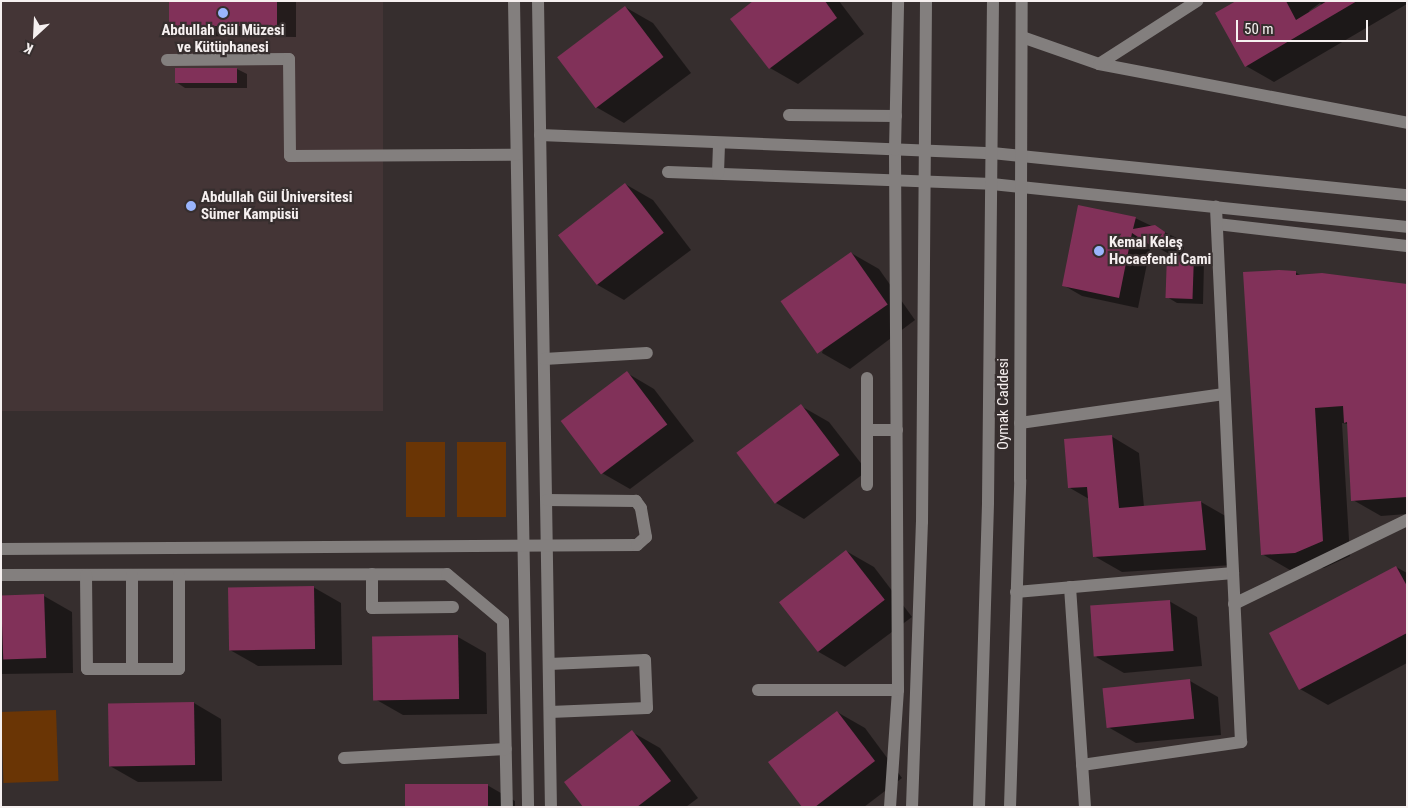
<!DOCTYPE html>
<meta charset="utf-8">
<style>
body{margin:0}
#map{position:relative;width:1408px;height:808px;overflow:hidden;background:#362e2e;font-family:"Roboto Condensed",sans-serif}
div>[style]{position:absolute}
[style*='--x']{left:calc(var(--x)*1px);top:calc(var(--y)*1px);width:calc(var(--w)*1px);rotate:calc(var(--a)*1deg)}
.built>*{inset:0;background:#443536;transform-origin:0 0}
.green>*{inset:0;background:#6a3505;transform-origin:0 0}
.shadow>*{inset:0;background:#0007}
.building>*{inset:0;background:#813159;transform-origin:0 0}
.minor>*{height:12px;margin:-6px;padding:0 6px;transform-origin:6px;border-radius:6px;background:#837f7e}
.dots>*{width:14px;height:14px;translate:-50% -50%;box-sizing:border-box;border:2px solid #362e2e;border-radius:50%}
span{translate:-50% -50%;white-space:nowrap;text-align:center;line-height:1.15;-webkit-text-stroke:4.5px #362e2e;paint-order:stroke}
.poi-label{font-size:15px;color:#f6f0f0;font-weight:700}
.left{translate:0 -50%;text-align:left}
.street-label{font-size:15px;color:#f6f0f0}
.frame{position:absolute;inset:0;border:2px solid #f6f0f0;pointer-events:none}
.north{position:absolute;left:10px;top:10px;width:50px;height:50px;-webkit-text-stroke:4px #362e2e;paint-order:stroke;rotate:205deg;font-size:14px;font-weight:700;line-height:20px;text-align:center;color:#f6f0f0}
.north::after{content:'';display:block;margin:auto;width:18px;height:22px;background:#f6f0f0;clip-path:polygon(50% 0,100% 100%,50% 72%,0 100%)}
.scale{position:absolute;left:1236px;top:20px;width:132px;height:22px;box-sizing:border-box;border:2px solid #f6f0f0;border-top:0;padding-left:6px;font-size:15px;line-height:18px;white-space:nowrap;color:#f6f0f0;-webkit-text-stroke:4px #362e2e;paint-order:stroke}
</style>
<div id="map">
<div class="built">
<i style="left:1px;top:1px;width:382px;height:410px"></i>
</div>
<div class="green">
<i style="left:406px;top:442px;width:39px;height:75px"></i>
<i style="left:457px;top:442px;width:49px;height:75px"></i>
<i style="left:56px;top:710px;width:71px;height:55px;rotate:88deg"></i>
</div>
<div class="shadow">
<i style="clip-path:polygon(170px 1px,296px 1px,296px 37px,189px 36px,170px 25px)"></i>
<i style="clip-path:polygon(755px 1px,839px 1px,864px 34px,798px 84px,770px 68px,732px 19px)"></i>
<i style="clip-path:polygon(evenodd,1241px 1px,1407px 1px,1407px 4px,1274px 82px,1246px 66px,1217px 13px,1241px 1px,1320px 3px,1322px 6px,1310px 13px,1309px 11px,1320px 3px)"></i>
<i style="clip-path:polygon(625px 7px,653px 23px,691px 73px,624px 123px,596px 107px,559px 58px)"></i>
<i style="clip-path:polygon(237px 69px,247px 74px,247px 88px,185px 88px,176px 82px)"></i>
<i style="clip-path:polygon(625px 184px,653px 200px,691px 250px,624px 300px,596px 284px)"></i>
<i style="clip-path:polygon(1135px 218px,1179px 239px,1184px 247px,1182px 257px,1194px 257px,1204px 263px,1203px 304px,1177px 303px,1167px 297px,1173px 256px,1151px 244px,1138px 308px,1082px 296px,1063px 285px)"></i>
<i style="clip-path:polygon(851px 253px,879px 269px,915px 320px,850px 369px,822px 353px)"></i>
<i style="clip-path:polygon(1295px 272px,1302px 276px,1407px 286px,1407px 514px,1381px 516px,1353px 500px,1348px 424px,1342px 423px,1350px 556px,1324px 568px,1290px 570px,1262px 554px)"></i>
<i style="clip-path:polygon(627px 373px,654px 389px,694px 441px,630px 489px,602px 473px,563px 421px)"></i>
<i style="clip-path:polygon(801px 406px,829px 422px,867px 471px,804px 519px,776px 503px)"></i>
<i style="clip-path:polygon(1111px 436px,1139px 453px,1144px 507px,1201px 502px,1229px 518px,1233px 565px,1122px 572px,1094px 556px,1089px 499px,1070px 488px)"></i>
<i style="clip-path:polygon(846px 551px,874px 567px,912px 617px,845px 667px,817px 651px)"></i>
<i style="clip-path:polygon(1396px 567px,1407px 573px,1407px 663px,1328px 705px,1300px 689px)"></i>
<i style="clip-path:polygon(313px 587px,341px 603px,342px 665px,258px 666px,230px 650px)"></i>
<i style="clip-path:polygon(1px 596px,44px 596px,72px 612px,73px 673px,1px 674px)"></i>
<i style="clip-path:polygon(1169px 601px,1197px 617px,1202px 666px,1124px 673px,1096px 657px)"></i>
<i style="clip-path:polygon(458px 637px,486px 653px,487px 714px,403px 715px,375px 699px)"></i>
<i style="clip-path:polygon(1190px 681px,1218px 697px,1221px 735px,1136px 743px,1108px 727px)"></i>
<i style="clip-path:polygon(194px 703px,221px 719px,222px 781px,138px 782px,110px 766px)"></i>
<i style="clip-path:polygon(837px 712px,865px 728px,902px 778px,864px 807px,804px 807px)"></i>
<i style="clip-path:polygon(632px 732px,660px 748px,698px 798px,686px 807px,584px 807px)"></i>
<i style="clip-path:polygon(487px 785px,515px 801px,515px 807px,402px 807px)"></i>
</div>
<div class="building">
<i style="left:169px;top:1px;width:108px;height:25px"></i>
<i style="clip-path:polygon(753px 1px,825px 1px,837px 18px,769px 69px,730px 19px)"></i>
<i style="clip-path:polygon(1236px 1px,1286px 1px,1296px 20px,1327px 1px,1357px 1px,1245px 67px,1215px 13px)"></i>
<i style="left:625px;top:6px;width:64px;height:85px;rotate:53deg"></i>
<i style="left:175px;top:68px;width:62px;height:15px"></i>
<i style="left:625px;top:183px;width:63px;height:85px;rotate:52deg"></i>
<i style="clip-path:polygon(1078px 205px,1136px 217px,1133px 229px,1155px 225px,1165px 232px,1163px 247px,1150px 245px,1132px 233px,1119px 298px,1062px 286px)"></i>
<i style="left:851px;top:252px;width:64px;height:86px;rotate:55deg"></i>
<i style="left:1167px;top:255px;width:27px;height:43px;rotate:2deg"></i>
<i style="clip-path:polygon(1279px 270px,1296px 271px,1296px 275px,1322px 273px,1407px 284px,1407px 497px,1351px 501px,1347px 422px,1344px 423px,1343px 406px,1315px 408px,1323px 541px,1295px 553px,1261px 555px,1243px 272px)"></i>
<i style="left:627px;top:371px;width:67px;height:83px;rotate:53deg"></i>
<i style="left:801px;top:404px;width:64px;height:81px;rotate:53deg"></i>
<i style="clip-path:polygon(1112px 435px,1119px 508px,1201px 501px,1206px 550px,1093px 557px,1087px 487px,1068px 488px,1064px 439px)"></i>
<i style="left:846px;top:550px;width:63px;height:85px;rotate:52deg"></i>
<i style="clip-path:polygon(1396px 566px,1407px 586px,1407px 633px,1299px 690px,1269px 633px)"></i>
<i style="left:314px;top:586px;width:63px;height:86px;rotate:89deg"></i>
<i style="left:44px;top:594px;width:64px;height:43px;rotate:88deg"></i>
<i style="left:1170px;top:600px;width:51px;height:80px;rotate:86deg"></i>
<i style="left:458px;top:635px;width:64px;height:86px;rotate:89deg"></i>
<i style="left:1190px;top:679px;width:40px;height:88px;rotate:84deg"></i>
<i style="left:194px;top:702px;width:63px;height:86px;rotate:89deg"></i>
<i style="clip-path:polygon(837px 711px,875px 761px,815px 807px,802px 807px,768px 762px)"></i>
<i style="clip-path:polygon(632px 730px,671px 781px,637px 807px,583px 807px,564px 782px)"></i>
<i style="left:488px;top:784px;width:23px;height:83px;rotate:90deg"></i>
</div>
<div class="minor">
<i style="--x:514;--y:1;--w:806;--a:89"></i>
<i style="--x:538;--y:1;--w:806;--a:89.08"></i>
<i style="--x:1022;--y:37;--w:82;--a:19.3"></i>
<i style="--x:1099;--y:64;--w:314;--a:10.8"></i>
<i style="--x:167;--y:60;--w:122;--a:-0.5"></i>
<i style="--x:289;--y:59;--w:97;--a:89.4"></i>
<i style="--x:290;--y:156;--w:226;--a:-0.3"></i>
<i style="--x:1099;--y:64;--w:117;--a:-32.7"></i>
<i style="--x:789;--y:115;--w:107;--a:0.5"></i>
<i style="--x:540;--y:135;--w:452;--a:2.3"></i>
<i style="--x:992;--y:153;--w:417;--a:5.8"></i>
<i style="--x:668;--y:172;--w:324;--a:2.1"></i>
<i style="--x:992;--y:184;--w:417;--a:5.9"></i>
<i style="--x:718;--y:173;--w:29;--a:-88"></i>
<i style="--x:1217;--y:224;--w:191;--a:6.6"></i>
<i style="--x:544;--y:359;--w:103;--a:-3.3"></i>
<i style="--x:1020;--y:423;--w:206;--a:-8.1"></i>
<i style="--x:867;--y:430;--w:30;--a:0"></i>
<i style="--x:867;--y:485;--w:107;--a:-90"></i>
<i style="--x:1;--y:549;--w:636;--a:-0.36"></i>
<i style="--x:637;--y:545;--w:12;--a:-42"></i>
<i style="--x:646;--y:537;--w:29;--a:-100"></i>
<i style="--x:641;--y:508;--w:9;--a:-126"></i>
<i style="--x:636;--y:501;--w:89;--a:-179.4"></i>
<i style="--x:372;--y:574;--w:34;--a:90"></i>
<i style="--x:372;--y:608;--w:81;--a:-0.7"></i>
<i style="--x:1;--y:575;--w:446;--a:-0.1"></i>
<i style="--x:447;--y:574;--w:73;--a:40"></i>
<i style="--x:503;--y:621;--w:186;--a:88.8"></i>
<i style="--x:86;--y:575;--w:94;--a:89.4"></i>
<i style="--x:87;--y:669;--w:92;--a:0"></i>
<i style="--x:179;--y:669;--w:94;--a:-90"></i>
<i style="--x:132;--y:575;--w:94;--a:90"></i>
<i style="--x:1070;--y:587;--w:221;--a:86.1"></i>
<i style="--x:1016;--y:592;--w:218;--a:-5"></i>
<i style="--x:1234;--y:604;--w:192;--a:-25.9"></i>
<i style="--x:549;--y:664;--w:96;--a:-2.4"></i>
<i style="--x:645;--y:660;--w:48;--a:87.6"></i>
<i style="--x:647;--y:708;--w:97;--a:177.6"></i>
<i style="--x:758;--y:690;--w:140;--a:0"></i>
<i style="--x:344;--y:758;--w:162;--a:-3.2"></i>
<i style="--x:1082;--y:765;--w:161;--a:-8.2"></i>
<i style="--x:1241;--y:742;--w:536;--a:-92.68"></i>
<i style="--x:890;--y:807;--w:117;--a:-86.1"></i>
<i style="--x:898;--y:690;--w:540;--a:-90.32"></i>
<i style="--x:895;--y:150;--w:149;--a:-88.8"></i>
<i style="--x:912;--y:807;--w:285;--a:-88"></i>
<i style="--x:922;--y:522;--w:521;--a:-89.56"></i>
<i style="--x:979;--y:807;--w:305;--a:-88.3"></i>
<i style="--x:988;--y:502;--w:501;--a:-89.43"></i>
<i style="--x:1010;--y:807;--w:327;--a:-88.2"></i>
<i style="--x:1020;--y:480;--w:479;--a:-89.8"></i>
</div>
<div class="dots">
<i style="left:223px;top:13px;background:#9ab5fd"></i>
<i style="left:191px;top:206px;background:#9ab5fd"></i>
<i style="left:1099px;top:251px;background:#9ab5fd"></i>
</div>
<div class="poi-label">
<span style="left:223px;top:39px">Abdullah Gül Müzesi<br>ve Kütüphanesi</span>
<span class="left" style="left:201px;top:206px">Abdullah Gül Üniversitesi<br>Sümer Kampüsü</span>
<span class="left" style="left:1109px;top:251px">Kemal Keleş<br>Hocaefendi Cami</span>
</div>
<div class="street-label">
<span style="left:1004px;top:404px;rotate:-90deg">Oymak Caddesi</span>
</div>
<div class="frame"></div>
<div class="north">K</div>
<div class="scale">50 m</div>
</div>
